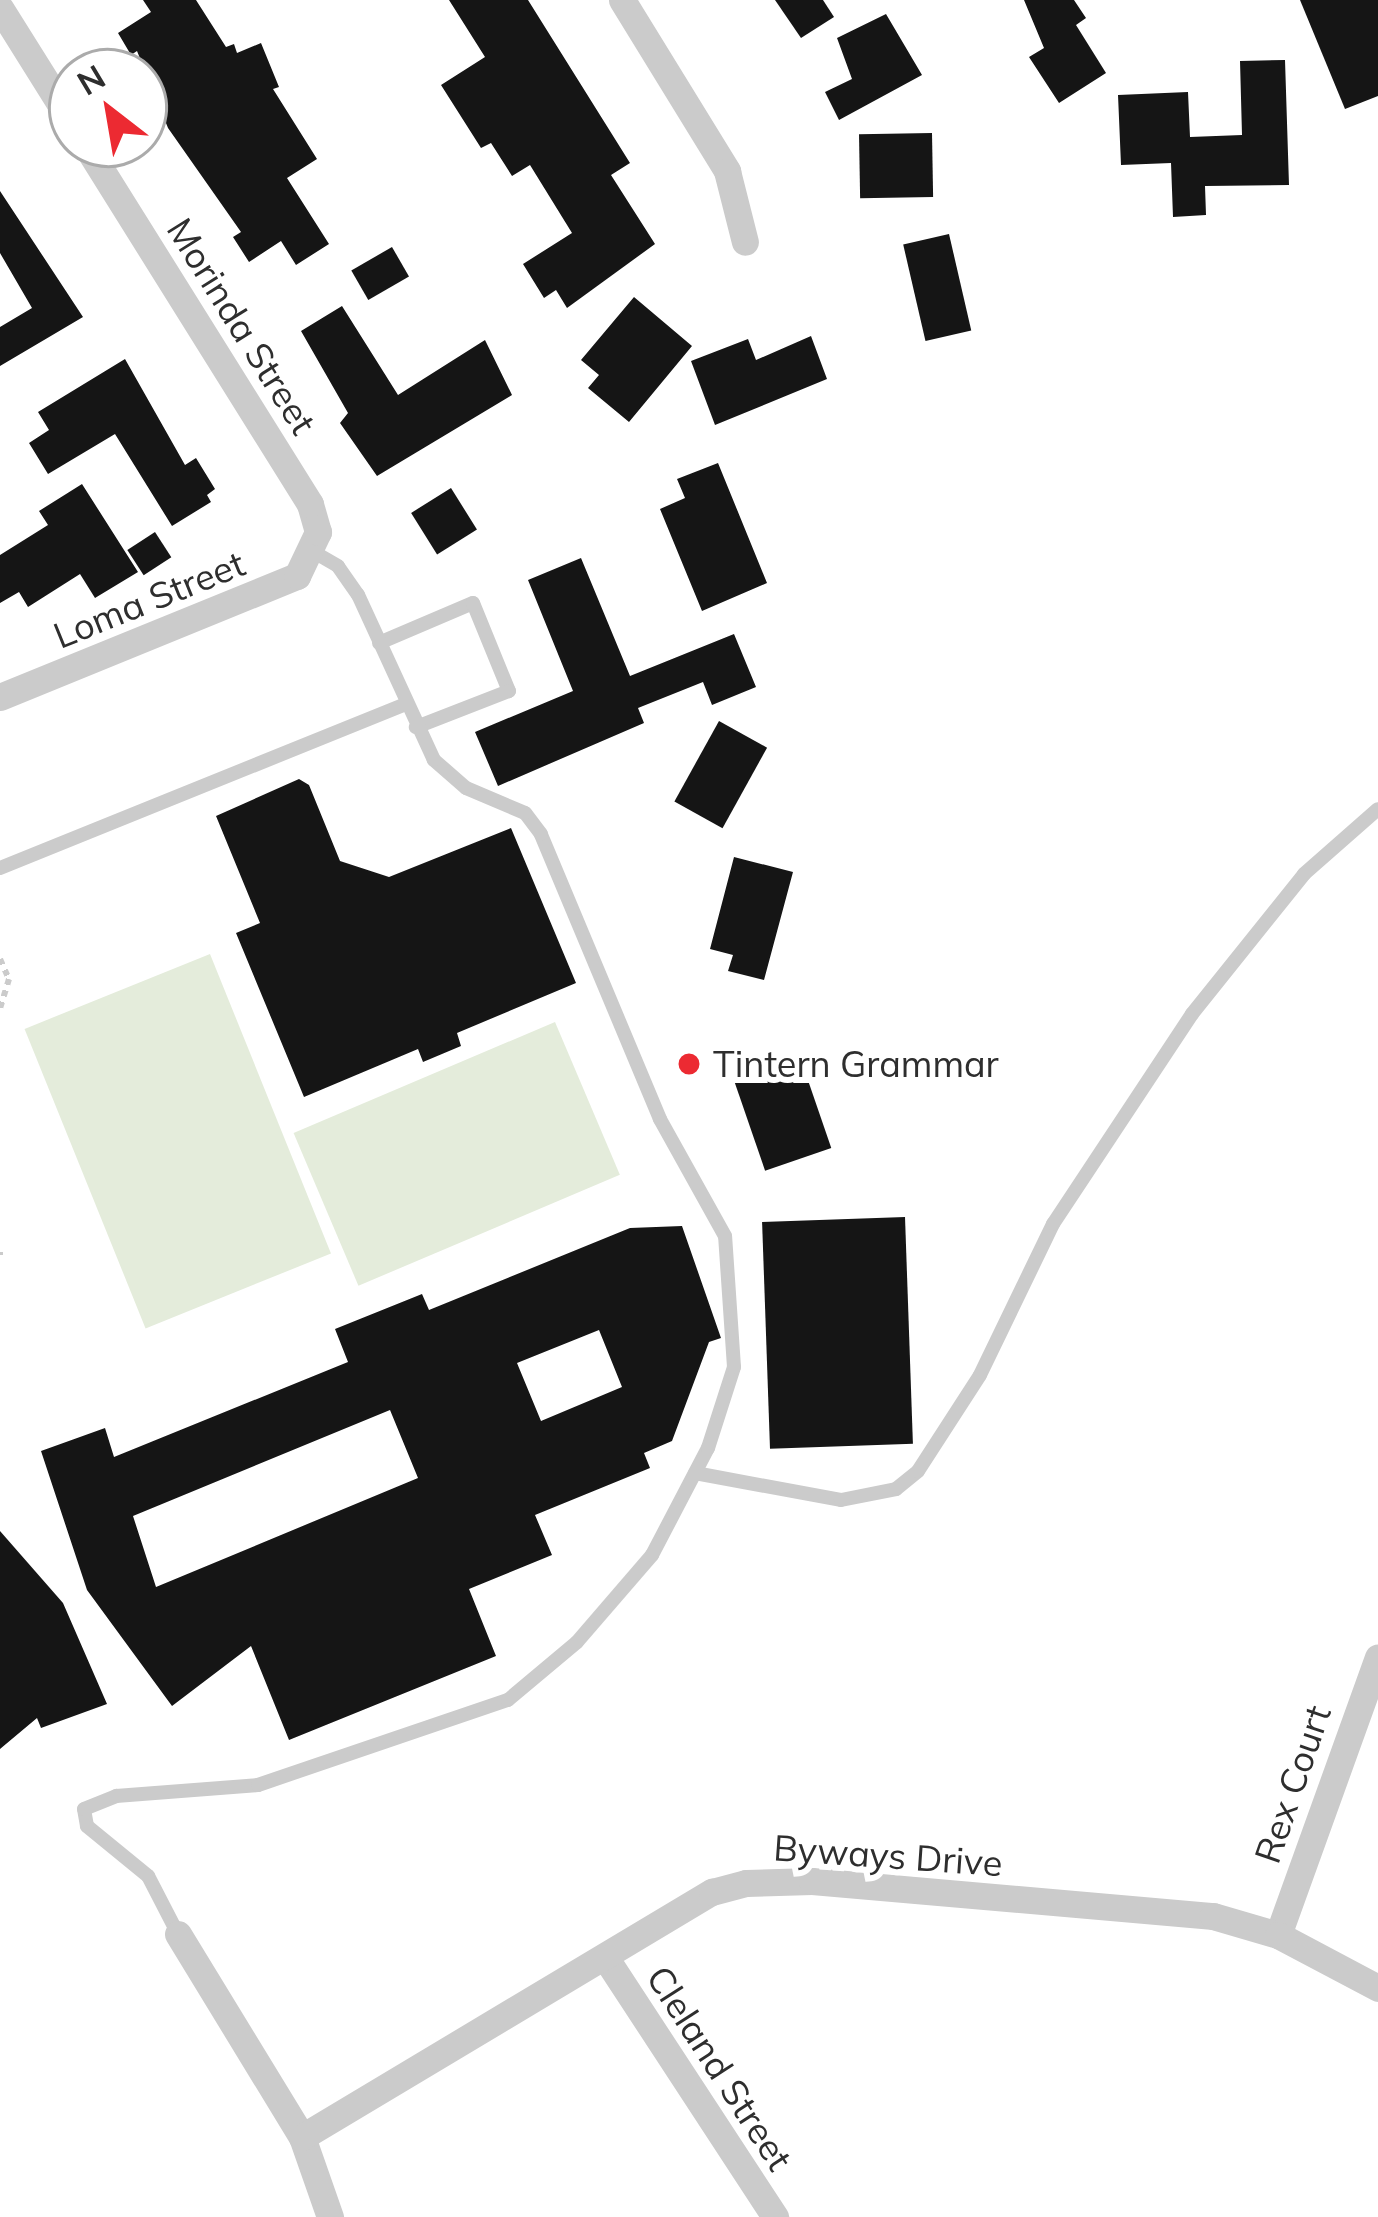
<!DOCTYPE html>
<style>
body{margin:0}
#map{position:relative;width:1378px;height:2217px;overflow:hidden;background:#fff;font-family:Mulish,sans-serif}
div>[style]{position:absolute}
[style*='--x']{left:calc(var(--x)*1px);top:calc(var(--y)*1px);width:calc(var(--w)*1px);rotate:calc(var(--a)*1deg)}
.green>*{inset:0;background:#e4ecdb;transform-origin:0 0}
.building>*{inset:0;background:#151515;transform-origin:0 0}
.path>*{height:6px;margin-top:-3px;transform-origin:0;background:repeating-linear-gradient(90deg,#cbcbcb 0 6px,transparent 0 12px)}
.service>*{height:14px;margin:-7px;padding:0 7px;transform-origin:7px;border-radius:7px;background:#cbcbcb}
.minor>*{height:27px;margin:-13.5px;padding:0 13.5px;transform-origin:13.5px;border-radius:13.5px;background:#cbcbcb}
.dots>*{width:33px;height:33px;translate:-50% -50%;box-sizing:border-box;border:6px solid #fff;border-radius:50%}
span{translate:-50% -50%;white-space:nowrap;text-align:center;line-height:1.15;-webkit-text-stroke:12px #fff;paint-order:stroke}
.street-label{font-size:36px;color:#2e2e2e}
.poi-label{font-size:36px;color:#2e2e2e}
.left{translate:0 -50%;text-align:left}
.north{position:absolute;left:48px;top:48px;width:120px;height:120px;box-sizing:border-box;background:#fff;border:3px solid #ababab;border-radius:50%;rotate:329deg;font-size:33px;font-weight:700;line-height:48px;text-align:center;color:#2e2e2e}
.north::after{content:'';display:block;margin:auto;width:42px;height:54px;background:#ec2a32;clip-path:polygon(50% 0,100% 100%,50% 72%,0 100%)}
</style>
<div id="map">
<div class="green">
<i style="left:210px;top:954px;width:323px;height:200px;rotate:68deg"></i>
<i style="left:555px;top:1022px;width:166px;height:284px;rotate:67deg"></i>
</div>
<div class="building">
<i style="clip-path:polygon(143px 0,196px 0,226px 47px,234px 44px,237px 53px,261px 43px,279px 87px,273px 89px,317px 159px,287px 178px,329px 244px,296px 265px,281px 241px,249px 262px,233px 237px,241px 232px,168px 128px,137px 51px,131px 55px,118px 33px,151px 12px)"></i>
<i style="clip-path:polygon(449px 0,528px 0,630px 163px,611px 175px,655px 244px,567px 308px,556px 290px,544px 298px,523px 264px,572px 233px,530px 165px,512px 176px,491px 143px,481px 148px,441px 85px,485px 57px)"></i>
<i style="clip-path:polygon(775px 0,823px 0,834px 17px,801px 38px)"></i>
<i style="clip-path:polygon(1024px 0,1074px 0,1086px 18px,1076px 25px,1106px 73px,1059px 103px,1029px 57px,1044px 48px)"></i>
<i style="clip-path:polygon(1300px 0,1378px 0,1378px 96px,1345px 109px)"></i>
<i style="clip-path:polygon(886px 14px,922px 75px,839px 120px,825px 92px,852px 79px,837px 38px)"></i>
<i style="clip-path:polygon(1285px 60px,1289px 185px,1205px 186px,1206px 215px,1173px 217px,1171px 163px,1121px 165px,1118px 95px,1188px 92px,1190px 137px,1242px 135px,1240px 61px)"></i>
<i style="left:932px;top:133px;width:64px;height:73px;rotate:89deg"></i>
<i style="clip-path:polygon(0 191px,83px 317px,0 366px,0 327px,32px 308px,0 253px)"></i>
<i style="left:949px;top:234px;width:99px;height:47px;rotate:77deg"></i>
<i style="left:392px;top:247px;width:34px;height:47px;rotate:60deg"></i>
<i style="clip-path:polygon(634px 297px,692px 346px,629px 422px,588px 388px,599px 375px,581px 360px)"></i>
<i style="clip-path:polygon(342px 306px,398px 395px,485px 340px,512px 395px,377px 476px,340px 423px,348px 413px,301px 331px)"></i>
<i style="clip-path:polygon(811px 336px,827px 379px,715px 425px,691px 361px,748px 339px,756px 360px)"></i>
<i style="clip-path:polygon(125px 359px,185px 465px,196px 458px,215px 489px,207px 495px,211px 502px,172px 526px,115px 434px,48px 474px,29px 443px,49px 430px,38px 412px)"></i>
<i style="clip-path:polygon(718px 463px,767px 583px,702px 611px,660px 509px,685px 498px,677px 479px)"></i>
<i style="clip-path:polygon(82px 484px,138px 572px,95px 598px,80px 574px,28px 607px,19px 592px,0 603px,0 555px,48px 525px,39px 511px)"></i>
<i style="left:451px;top:488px;width:49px;height:47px;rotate:58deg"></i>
<i style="left:155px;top:532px;width:30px;height:33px;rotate:57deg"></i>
<i style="clip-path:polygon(581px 558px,630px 676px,734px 634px,756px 687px,712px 705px,703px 682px,638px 708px,644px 723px,498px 786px,475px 732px,573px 691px,528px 580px)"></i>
<i style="left:719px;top:721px;width:55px;height:92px;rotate:29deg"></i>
<i style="clip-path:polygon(299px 779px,309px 785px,340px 861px,389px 877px,511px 828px,576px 983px,457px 1033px,461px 1046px,423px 1062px,418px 1049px,304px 1097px,236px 933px,260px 923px,216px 816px)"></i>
<i style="clip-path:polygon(734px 857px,793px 872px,764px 980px,728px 971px,733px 955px,710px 949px)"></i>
<i style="left:801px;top:1060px;width:93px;height:70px;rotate:71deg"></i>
<i style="left:905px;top:1217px;width:227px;height:143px;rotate:88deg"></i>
<i style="clip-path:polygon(evenodd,682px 1226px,721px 1338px,709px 1342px,672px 1441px,644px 1453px,650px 1468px,535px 1515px,552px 1555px,469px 1589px,496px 1656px,289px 1740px,251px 1646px,172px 1706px,87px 1590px,41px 1451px,105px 1428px,114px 1457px,348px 1362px,335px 1329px,422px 1294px,429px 1310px,630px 1228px,682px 1226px,599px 1330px,622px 1387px,541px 1421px,517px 1363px,599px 1330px,682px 1226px,390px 1410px,418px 1478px,156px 1587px,133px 1516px,390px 1410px)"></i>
<i style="clip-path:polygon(0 1531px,63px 1603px,107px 1704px,41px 1728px,37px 1718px,0 1749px)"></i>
</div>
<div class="path">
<i style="--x:0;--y:959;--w:22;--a:66"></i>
<i style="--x:9;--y:979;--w:31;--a:107"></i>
<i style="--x:0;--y:1252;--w:3;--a:90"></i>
</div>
<div class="service">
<i style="--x:379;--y:643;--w:102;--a:-23.1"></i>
<i style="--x:473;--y:603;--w:95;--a:67.8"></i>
<i style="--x:509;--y:691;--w:100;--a:158.8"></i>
<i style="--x:0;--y:868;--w:437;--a:-22"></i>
<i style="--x:695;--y:1473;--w:148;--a:10.5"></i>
<i style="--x:841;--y:1500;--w:56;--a:-11.3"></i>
<i style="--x:896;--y:1489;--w:28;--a:-39"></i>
<i style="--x:918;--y:1471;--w:114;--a:-57.1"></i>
<i style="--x:980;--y:1375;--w:168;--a:-64.2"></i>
<i style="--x:1053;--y:1224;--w:252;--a:-56.5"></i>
<i style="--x:1192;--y:1014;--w:179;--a:-51.3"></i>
<i style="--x:1304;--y:874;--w:98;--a:-41.3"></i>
<i style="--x:178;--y:1934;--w:65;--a:-117.3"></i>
<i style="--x:148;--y:1876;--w:79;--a:-140.7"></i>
<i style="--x:87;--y:1826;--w:17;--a:-100"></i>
<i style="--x:84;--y:1809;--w:35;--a:-22"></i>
<i style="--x:116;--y:1796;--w:142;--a:-4.4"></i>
<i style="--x:258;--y:1785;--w:264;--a:-18.8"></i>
<i style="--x:508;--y:1700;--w:90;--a:-40"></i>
<i style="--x:577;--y:1642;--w:115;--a:-49.2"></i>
<i style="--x:652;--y:1555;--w:121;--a:-62.4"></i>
<i style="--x:708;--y:1448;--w:85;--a:-72.2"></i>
<i style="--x:734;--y:1367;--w:131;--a:-93.9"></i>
<i style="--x:725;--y:1236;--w:134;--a:-119.1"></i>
<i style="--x:660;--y:1119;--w:309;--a:-112.7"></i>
<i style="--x:541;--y:834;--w:26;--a:-127"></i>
<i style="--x:525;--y:813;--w:64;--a:-157"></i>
<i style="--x:466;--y:788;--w:43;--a:-138.8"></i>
<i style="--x:434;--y:760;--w:182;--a:-114.7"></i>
<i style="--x:358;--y:595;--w:35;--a:-125"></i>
<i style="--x:338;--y:566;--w:28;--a:-150"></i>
</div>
<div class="minor">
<i style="--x:622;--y:0;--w:201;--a:58.4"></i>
<i style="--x:727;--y:171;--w:73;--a:75.8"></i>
<i style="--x:0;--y:8;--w:136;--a:57.9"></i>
<i style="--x:0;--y:697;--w:321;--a:-22.2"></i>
<i style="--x:297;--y:576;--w:49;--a:-64.5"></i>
<i style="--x:318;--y:532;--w:29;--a:-106"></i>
<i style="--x:310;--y:504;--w:425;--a:-122"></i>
<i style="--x:178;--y:1934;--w:238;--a:58.6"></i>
<i style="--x:302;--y:2137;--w:85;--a:70.7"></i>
<i style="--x:1278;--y:1935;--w:295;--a:-70.2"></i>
<i style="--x:605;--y:1957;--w:311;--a:56.8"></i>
<i style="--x:302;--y:2137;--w:478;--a:-30.9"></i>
<i style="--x:712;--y:1892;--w:35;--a:-15"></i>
<i style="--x:746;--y:1883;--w:66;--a:-1.7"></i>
<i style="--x:812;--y:1881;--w:403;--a:5"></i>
<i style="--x:1213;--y:1916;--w:68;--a:16.3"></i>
<i style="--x:1278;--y:1935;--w:113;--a:27.9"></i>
</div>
<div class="dots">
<i style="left:689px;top:1064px;background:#ec2a32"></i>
</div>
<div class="street-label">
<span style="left:242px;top:326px;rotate:58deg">Morinda Street</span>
<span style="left:149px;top:599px;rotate:-22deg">Loma Street</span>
<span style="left:1292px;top:1784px;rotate:-71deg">Rex Court</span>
<span style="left:888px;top:1855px;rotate:4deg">Byways Drive</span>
<span style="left:720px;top:2068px;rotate:57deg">Cleland Street</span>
</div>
<div class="poi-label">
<span class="left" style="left:713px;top:1064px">Tintern Grammar</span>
</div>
<div class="north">N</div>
</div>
